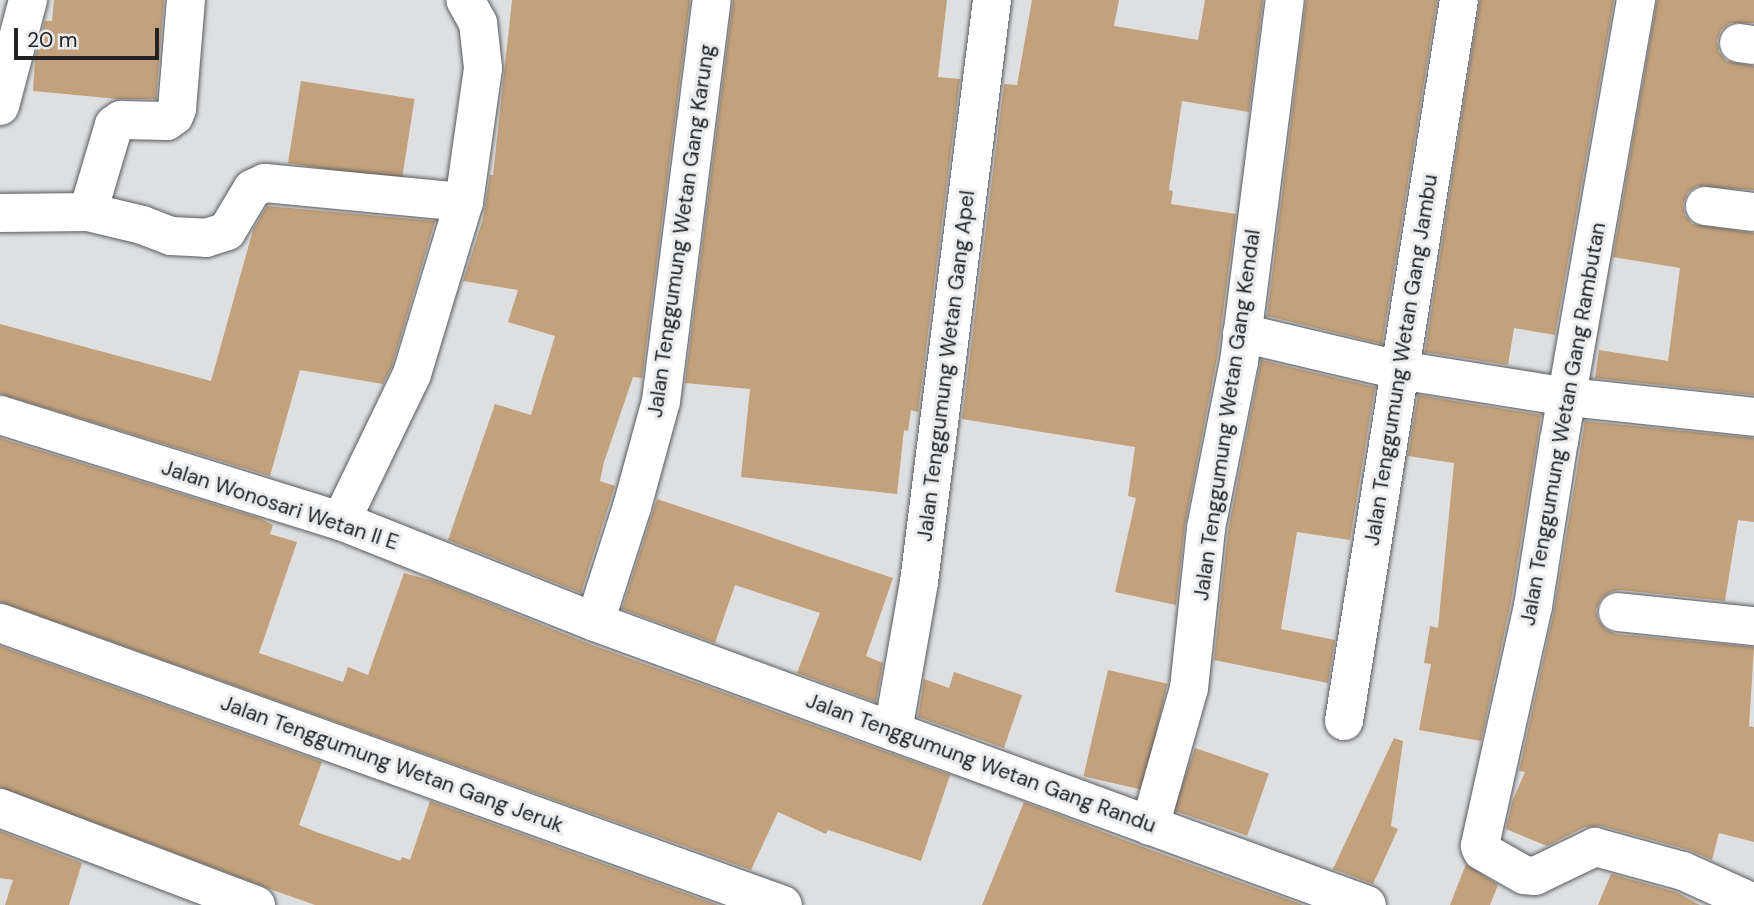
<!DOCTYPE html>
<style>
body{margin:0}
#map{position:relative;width:1754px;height:905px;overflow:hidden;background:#dddfe1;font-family:"DM Sans",sans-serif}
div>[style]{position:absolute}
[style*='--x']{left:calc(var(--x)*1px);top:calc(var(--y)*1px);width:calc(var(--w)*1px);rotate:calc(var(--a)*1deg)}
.building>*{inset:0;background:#c3a17c;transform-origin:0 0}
.roads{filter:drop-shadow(0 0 2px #595b5d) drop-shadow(0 0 2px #595b5d)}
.minor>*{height:38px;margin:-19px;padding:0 19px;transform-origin:19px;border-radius:19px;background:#fff}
span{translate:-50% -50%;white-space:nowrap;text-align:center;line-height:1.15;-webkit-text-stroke:6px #eaecee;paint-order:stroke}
.street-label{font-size:21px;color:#222324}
.scale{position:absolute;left:14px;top:28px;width:145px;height:32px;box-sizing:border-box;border:4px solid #222324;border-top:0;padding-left:9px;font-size:21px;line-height:24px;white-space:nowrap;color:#222324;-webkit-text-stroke:5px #eaecee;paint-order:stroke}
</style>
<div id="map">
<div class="building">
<i style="clip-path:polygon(54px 0,164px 0,156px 99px,118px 99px,33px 91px,35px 58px,45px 21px,52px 21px)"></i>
<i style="clip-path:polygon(512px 0,690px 0,642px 378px,633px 377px,604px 462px,600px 481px,615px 486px,581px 593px,448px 540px,495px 404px,531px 415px,555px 336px,508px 322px,518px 290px,463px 281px,483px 219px,490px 175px,493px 175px)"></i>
<i style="clip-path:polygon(733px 0,947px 0,938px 77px,960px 79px,918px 412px,911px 410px,908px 431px,904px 430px,897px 494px,741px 477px,750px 389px,685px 383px)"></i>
<i style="clip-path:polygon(1032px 0,1119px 0,1114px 26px,1198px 40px,1205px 0,1263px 0,1249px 112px,1182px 101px,1169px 190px,1173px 191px,1171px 204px,1236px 214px,1217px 358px,1185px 524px,1176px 605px,1115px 592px,1136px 498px,1128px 496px,1135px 447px,962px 419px,1004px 84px,1017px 85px)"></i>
<i style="clip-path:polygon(1306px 0,1437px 0,1382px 344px,1267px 316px)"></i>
<i style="clip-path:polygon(1480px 0,1614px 0,1555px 335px,1514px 328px,1508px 365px,1425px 352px)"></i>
<i style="clip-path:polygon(1657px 0,1754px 0,1754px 23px,1730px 23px,1721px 30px,1717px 41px,1719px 52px,1726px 61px,1754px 66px,1754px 190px,1697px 186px,1688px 192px,1683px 204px,1685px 215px,1692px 224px,1754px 233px,1754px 395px,1595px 378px,1599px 350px,1668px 361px,1680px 268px,1613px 257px)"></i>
<i style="left:301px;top:81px;width:115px;height:83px;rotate:9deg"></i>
<i style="clip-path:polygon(267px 206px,435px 221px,392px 366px,383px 384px,300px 370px,270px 476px,0 394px,0 324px,211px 381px,253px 230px)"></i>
<i style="clip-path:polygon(1261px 360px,1375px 387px,1350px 540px,1297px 532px,1281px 629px,1335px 640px,1328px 683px,1214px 660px,1228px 531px)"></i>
<i style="clip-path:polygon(1418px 395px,1541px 415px,1511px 602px,1481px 741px,1419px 730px,1431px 664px,1424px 663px,1430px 626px,1438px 628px,1454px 463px,1408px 456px)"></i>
<i style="clip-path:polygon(1585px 421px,1754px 438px,1754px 522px,1738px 520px,1725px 601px,1620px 590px,1610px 592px,1601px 599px,1596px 610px,1598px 620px,1605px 629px,1616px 634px,1754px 647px,1749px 726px,1754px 727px,1754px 842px,1719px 833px,1712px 860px,1689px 850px,1601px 826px,1585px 827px,1547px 846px,1506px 829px,1512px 802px,1525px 772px,1519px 771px,1554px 611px)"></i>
<i style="clip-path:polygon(0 438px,259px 518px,273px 525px,270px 534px,297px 542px,259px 653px,343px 682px,348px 667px,368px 675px,404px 573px,434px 581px,587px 643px,950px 775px,921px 861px,828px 830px,826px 834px,778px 812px,751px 870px,0 602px)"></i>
<i style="clip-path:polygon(657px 499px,893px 578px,866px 656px,883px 663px,876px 702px,797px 673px,820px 613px,735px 585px,715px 643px,622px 609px)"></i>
<i style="clip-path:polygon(0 646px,322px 762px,299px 825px,319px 833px,400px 861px,402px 857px,410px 860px,430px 801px,718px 905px,315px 905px,270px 889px,0 787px)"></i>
<i style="left:1108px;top:670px;width:61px;height:109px;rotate:13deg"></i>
<i style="clip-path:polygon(954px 672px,1022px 695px,1004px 748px,918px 717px,924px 679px,949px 688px)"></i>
<i style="clip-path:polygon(1394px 738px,1403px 741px,1391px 826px,1398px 829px,1373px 884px,1333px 869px)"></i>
<i style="left:1195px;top:748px;width:78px;height:66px;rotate:19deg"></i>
<i style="clip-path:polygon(1024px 802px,1143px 847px,1303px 905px,982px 905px)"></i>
<i style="clip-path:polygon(0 831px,82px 863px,69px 905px,5px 905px,13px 880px,0 878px)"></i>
<i style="clip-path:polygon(1466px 864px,1498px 885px,1490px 905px,1450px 905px)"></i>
<i style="clip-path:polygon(1611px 874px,1676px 892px,1700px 905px,1598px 905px)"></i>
</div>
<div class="roads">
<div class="minor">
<i style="--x:1636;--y:0;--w:447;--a:99.9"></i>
<i style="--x:1559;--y:440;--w:168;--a:98.9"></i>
<i style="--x:1533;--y:606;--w:246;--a:102.5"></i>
<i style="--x:1480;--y:846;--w:5;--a:68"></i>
<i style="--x:1482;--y:851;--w:48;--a:29.7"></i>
<i style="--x:1524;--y:875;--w:11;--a:5"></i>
<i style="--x:1535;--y:876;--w:67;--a:-25.8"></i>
<i style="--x:1595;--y:847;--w:91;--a:15.3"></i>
<i style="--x:1683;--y:871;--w:78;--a:24.3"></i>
<i style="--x:1739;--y:43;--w:15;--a:8"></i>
<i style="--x:0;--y:106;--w:110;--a:-75.2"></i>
<i style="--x:1705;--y:206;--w:49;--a:7"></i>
<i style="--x:88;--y:212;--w:91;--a:-73.4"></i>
<i style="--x:114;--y:125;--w:9;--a:-36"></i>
<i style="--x:121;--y:120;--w:46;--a:1.2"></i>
<i style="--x:167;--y:121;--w:9;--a:-36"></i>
<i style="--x:174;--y:116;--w:8;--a:-67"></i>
<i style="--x:177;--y:109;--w:109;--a:-85.3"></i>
<i style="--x:0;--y:213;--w:88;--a:-0.7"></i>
<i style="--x:88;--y:212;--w:56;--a:13.5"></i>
<i style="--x:142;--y:225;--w:31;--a:21"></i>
<i style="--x:171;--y:236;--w:35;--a:3"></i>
<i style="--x:206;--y:238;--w:22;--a:-18"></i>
<i style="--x:227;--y:231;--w:49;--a:-59.2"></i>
<i style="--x:252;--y:189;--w:14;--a:-25"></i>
<i style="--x:265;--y:183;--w:200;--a:5.5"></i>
<i style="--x:1242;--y:333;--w:161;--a:13.3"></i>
<i style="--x:1399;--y:370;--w:171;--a:9.1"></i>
<i style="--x:1568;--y:397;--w:187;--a:6.1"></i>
<i style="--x:0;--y:415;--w:357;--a:17.3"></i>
<i style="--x:341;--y:521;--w:273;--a:21.7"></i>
<i style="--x:595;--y:622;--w:822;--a:20.13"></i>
<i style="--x:341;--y:521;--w:163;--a:-64.2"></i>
<i style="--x:412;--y:374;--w:180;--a:-73.2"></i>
<i style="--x:464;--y:202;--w:135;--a:-81.9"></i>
<i style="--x:483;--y:68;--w:45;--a:-96.3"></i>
<i style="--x:478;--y:23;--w:26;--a:-119"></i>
<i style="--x:1618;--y:612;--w:137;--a:5.9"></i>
<i style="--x:595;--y:622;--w:121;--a:-72.2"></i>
<i style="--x:632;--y:507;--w:110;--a:-74.7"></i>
<i style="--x:661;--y:401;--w:404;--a:-82.8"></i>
<i style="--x:0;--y:623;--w:832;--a:19.81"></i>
<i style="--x:1344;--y:721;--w:730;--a:-80.94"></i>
<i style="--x:893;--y:731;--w:151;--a:-80.1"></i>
<i style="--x:919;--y:582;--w:587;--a:-82.85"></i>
<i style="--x:0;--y:808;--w:274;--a:20.8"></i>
<i style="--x:1150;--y:826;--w:143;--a:-74.2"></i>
<i style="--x:1189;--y:688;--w:161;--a:-83.9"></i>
<i style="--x:1206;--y:528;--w:169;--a:-78.8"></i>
<i style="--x:1239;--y:362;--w:365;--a:-82.8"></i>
</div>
</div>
<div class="street-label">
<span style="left:681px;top:231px;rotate:-82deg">Jalan Tenggumung Wetan Gang Karung</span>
<span style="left:1401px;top:360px;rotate:-81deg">Jalan Tenggumung Wetan Gang Jambu</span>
<span style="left:946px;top:366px;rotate:-83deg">Jalan Tenggumung Wetan Gang Apel</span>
<span style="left:1227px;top:415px;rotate:-82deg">Jalan Tenggumung Wetan Gang Kendal</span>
<span style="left:1563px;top:424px;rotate:-80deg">Jalan Tenggumung Wetan Gang Rambutan</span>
<span style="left:280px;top:505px;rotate:18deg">Jalan Wonosari Wetan II E</span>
<span style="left:981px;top:763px;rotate:20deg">Jalan Tenggumung Wetan Gang Randu</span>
<span style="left:392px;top:764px;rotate:20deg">Jalan Tenggumung Wetan Gang Jeruk</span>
</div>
<div class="scale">20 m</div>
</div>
